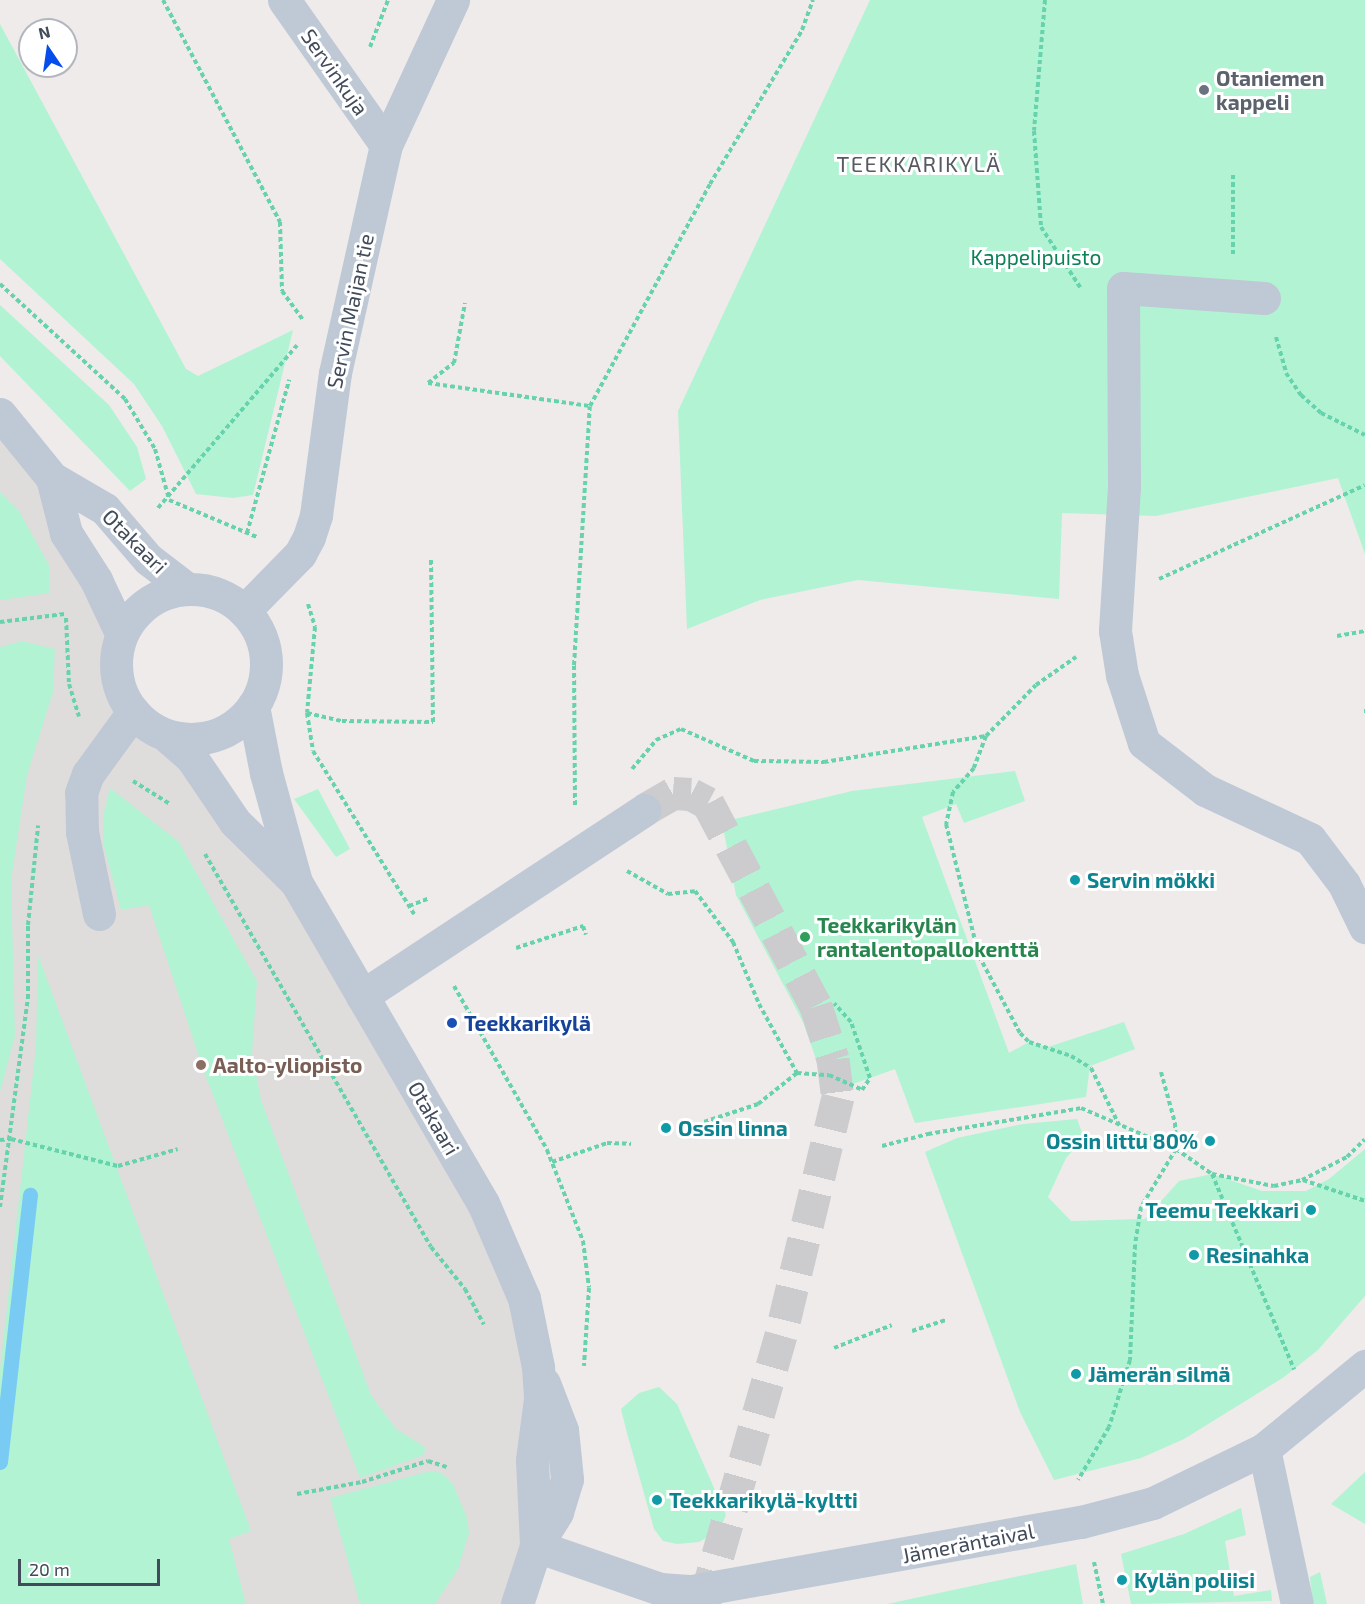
<!DOCTYPE html>
<meta charset="utf-8">
<style>
body{margin:0}
#map{position:relative;width:1365px;height:1604px;overflow:hidden;background:#eeebea;font-family:"Exo 2",sans-serif}
div>[style]{position:absolute}
[style*='--x']{left:calc(var(--x)*1px);top:calc(var(--y)*1px);width:calc(var(--w)*1px);rotate:calc(var(--a)*1deg)}
.education>*{inset:0;background:#dfdcdc}
.green>*{inset:0;background:#b2f3d3}
.stream>*{height:15px;margin:-7.5px;padding:0 7.5px;transform-origin:7.5px;border-radius:7.5px;background:#7acbf4}
.minor-tunnel>*{height:33px;margin-top:-16.5px;transform-origin:0;background:repeating-linear-gradient(90deg,#cccbcd 0 33px,transparent 0 49px)}
.path>*{height:4px;margin-top:-2px;transform-origin:0;background:repeating-linear-gradient(90deg,#67d3ac 0 4.5px,transparent 0 7.5px)}
.minor>*{height:33px;margin:-16.5px;padding:0 16.5px;transform-origin:16.5px;border-radius:16.5px;background:#bfc8d5}
.minor>.ring{margin:-16.5px;padding:0;box-sizing:content-box;background:none;border:33px solid #bfc8d5;border-radius:50%}
.dots>*{width:16px;height:16px;translate:-50% -50%;box-sizing:border-box;border:3px solid #fff;border-radius:50%}
span{translate:-50% -50%;white-space:nowrap;text-align:center;line-height:1.15;-webkit-text-stroke:6px #fff;paint-order:stroke}
.street-label{font-size:21px;color:#424b5a}
.worship-label{font-size:21px;color:#5b616d;font-weight:700}
.left{translate:0 -50%;text-align:left}
.park-label{font-size:21px;color:#0d8156}
.culture-label{font-size:21px;color:#0d838f;font-weight:700}
.right{translate:-100% -50%;text-align:right}
.leisure-label{font-size:21px;color:#27864d;font-weight:700}
.transit-label{font-size:21px;color:#164399;font-weight:700}
.education-label{font-size:21px;color:#785e54;font-weight:700}
.neighbourhood-label{font-size:22px;color:#575a61;letter-spacing:1.5px}
.north{position:absolute;left:18px;top:18px;width:60px;height:60px;box-sizing:border-box;background:#fff;border:2px solid #b3b7bd;border-radius:50%;rotate:347deg;font-size:16px;font-weight:700;line-height:24px;text-align:center;color:#424b5a}
.north::after{content:'';display:block;margin:auto;width:21px;height:27px;background:#064ded;clip-path:polygon(50% 0,100% 100%,50% 72%,0 100%)}
.scale{position:absolute;left:18px;top:1559px;width:142px;height:27px;box-sizing:border-box;border:3px solid #424b5a;border-top:0;padding-left:8px;font-size:18px;line-height:21px;white-space:nowrap;color:#424b5a;-webkit-text-stroke:4px #fff;paint-order:stroke}
</style>
<div id="map">
<div class="education">
<i style="clip-path:polygon(0 414px,121px 633px,109px 674px,122px 694px,133px 712px,157px 732px,296px 882px,483px 1203px,538px 1367px,517px 1604px,0 1604px)"></i>
</div>
<div class="green">
<i style="clip-path:polygon(870px 0,1365px 0,1365px 554px,1338px 478px,1156px 516px,1062px 513px,1059px 599px,858px 580px,760px 600px,687px 629px,678px 411px)"></i>
<i style="clip-path:polygon(0 24px,186px 369px,198px 376px,293px 330px,253px 495px,233px 498px,196px 494px,162px 426px,134px 384px,0 259px)"></i>
<i style="clip-path:polygon(0 305px,109px 405px,137px 447px,146px 479px,130px 491px,0 356px)"></i>
<i style="clip-path:polygon(0 492px,19px 511px,50px 567px,50px 593px,0 600px)"></i>
<i style="clip-path:polygon(22px 641px,55px 649px,53px 692px,27px 775px,11px 880px,15px 1036px,0 1092px,0 647px)"></i>
<i style="clip-path:polygon(1015px 771px,1025px 801px,964px 823px,956px 804px,922px 817px,1009px 1053px,1029px 1042px,1048px 1047px,1124px 1022px,1135px 1049px,1090px 1066px,1086px 1097px,915px 1123px,895px 1069px,828px 1093px,803px 1022px,736px 895px,722px 822px,852px 791px)"></i>
<i style="clip-path:polygon(110px 788px,179px 842px,257px 981px,252px 1053px,261px 1100px,371px 1395px,396px 1429px,425px 1447px,424px 1455px,360px 1478px,203px 1069px,149px 905px,121px 910px,103px 843px,103px 816px)"></i>
<i style="clip-path:polygon(318px 789px,350px 849px,336px 857px,294px 799px)"></i>
<i style="clip-path:polygon(38px 955px,251px 1531px,229px 1539px,246px 1604px,0 1604px,0 1370px,36px 1046px)"></i>
<i style="clip-path:polygon(1077px 1119px,1084px 1138px,1066px 1158px,1048px 1197px,1071px 1221px,1145px 1219px,1179px 1181px,1212px 1174px,1262px 1191px,1306px 1191px,1329px 1179px,1365px 1149px,1365px 1296px,1318px 1350px,1284px 1377px,1184px 1439px,1141px 1458px,1054px 1480px,1020px 1412px,925px 1152px,957px 1138px,1023px 1124px)"></i>
<i style="clip-path:polygon(659px 1387px,677px 1404px,726px 1515px,719px 1531px,699px 1542px,677px 1544px,663px 1541px,654px 1529px,627px 1433px,621px 1409px,639px 1393px)"></i>
<i style="clip-path:polygon(430px 1471px,442px 1473px,453px 1484px,467px 1518px,469px 1533px,458px 1569px,435px 1604px,360px 1604px,330px 1498px)"></i>
<i style="clip-path:polygon(1365px 1472px,1365px 1524px,1331px 1504px)"></i>
<i style="clip-path:polygon(1241px 1508px,1246px 1535px,1225px 1541px,1234px 1596px,1271px 1590px,1272px 1601px,1131px 1604px,1121px 1554px,1184px 1534px)"></i>
<i style="clip-path:polygon(1076px 1564px,1083px 1604px,887px 1604px,1067px 1566px)"></i>
<i style="clip-path:polygon(1320px 1572px,1327px 1604px,1314px 1604px,1312px 1597px,1310px 1577px)"></i>
</div>
<div class="stream">
<i style="--x:0;--y:1462;--w:269;--a:-83.6"></i>
</div>
<div class="minor-tunnel">
<i style="--x:644;--y:810;--w:34;--a:-30"></i>
<i style="--x:673;--y:793;--w:18;--a:3"></i>
<i style="--x:691;--y:794;--w:19;--a:28"></i>
<i style="--x:708;--y:803;--w:230;--a:62"></i>
<i style="--x:816;--y:1006;--w:56;--a:72.2"></i>
<i style="--x:833;--y:1059;--w:38;--a:83"></i>
<i style="--x:838;--y:1097;--w:245;--a:103.5"></i>
<i style="--x:781;--y:1335;--w:280;--a:106"></i>
</div>
<div class="path">
<i style="--x:163;--y:0;--w:251;--a:62.2"></i>
<i style="--x:280;--y:222;--w:69;--a:88.3"></i>
<i style="--x:282;--y:291;--w:36;--a:54"></i>
<i style="--x:1045;--y:0;--w:131;--a:94.8"></i>
<i style="--x:1034;--y:131;--w:96;--a:85.8"></i>
<i style="--x:1041;--y:227;--w:72;--a:57"></i>
<i style="--x:370;--y:47;--w:50;--a:-69"></i>
<i style="--x:1233;--y:254;--w:80;--a:-90"></i>
<i style="--x:0;--y:284;--w:170;--a:42.6"></i>
<i style="--x:125;--y:399;--w:58;--a:59"></i>
<i style="--x:155;--y:449;--w:52;--a:74.4"></i>
<i style="--x:1276;--y:337;--w:37;--a:74"></i>
<i style="--x:1286;--y:373;--w:27;--a:56"></i>
<i style="--x:1301;--y:395;--w:27;--a:42"></i>
<i style="--x:1321;--y:413;--w:49;--a:26.6"></i>
<i style="--x:428;--y:383;--w:164;--a:8.1"></i>
<i style="--x:428;--y:383;--w:33;--a:-38"></i>
<i style="--x:454;--y:363;--w:61;--a:-79.6"></i>
<i style="--x:169;--y:500;--w:95;--a:22.8"></i>
<i style="--x:158;--y:508;--w:214;--a:-49.5"></i>
<i style="--x:247;--y:533;--w:159;--a:-74.6"></i>
<i style="--x:1159;--y:579;--w:226;--a:-24.5"></i>
<i style="--x:308;--y:604;--w:24;--a:73"></i>
<i style="--x:315;--y:627;--w:86;--a:95.3"></i>
<i style="--x:307;--y:713;--w:38;--a:81"></i>
<i style="--x:313;--y:751;--w:192;--a:58.2"></i>
<i style="--x:66;--y:618;--w:66;--a:87.4"></i>
<i style="--x:69;--y:684;--w:34;--a:73"></i>
<i style="--x:0;--y:622;--w:65;--a:-7"></i>
<i style="--x:1337;--y:636;--w:28;--a:-10"></i>
<i style="--x:1364;--y:711;--w:1;--a:0"></i>
<i style="--x:307;--y:713;--w:36;--a:13"></i>
<i style="--x:342;--y:721;--w:91;--a:0.6"></i>
<i style="--x:433;--y:722;--w:165;--a:-90.7"></i>
<i style="--x:986;--y:736;--w:34;--a:111"></i>
<i style="--x:974;--y:768;--w:32;--a:131"></i>
<i style="--x:953;--y:792;--w:33;--a:102"></i>
<i style="--x:946;--y:824;--w:136;--a:76"></i>
<i style="--x:979;--y:956;--w:87;--a:62"></i>
<i style="--x:1020;--y:1033;--w:13;--a:45"></i>
<i style="--x:1029;--y:1042;--w:44;--a:18.4"></i>
<i style="--x:1071;--y:1056;--w:23;--a:31"></i>
<i style="--x:1091;--y:1068;--w:64;--a:63.8"></i>
<i style="--x:632;--y:769;--w:38;--a:-50"></i>
<i style="--x:656;--y:740;--w:27;--a:-24"></i>
<i style="--x:681;--y:729;--w:80;--a:23.7"></i>
<i style="--x:754;--y:761;--w:70;--a:0.8"></i>
<i style="--x:824;--y:762;--w:164;--a:-9.1"></i>
<i style="--x:986;--y:736;--w:71;--a:-45.6"></i>
<i style="--x:1036;--y:685;--w:49;--a:-35"></i>
<i style="--x:133;--y:781;--w:44;--a:31.9"></i>
<i style="--x:575;--y:805;--w:140;--a:-90.4"></i>
<i style="--x:574;--y:665;--w:259;--a:-86.5"></i>
<i style="--x:590;--y:406;--w:252;--a:-61.6"></i>
<i style="--x:710;--y:184;--w:179;--a:-59.1"></i>
<i style="--x:802;--y:30;--w:32;--a:-70"></i>
<i style="--x:205;--y:854;--w:453;--a:60.1"></i>
<i style="--x:431;--y:1247;--w:54;--a:51"></i>
<i style="--x:465;--y:1289;--w:40;--a:62"></i>
<i style="--x:627;--y:871;--w:47;--a:29.3"></i>
<i style="--x:668;--y:894;--w:27;--a:-6"></i>
<i style="--x:695;--y:891;--w:64;--a:53.3"></i>
<i style="--x:733;--y:942;--w:67;--a:67.2"></i>
<i style="--x:759;--y:1004;--w:79;--a:61.2"></i>
<i style="--x:409;--y:906;--w:22;--a:-21"></i>
<i style="--x:516;--y:948;--w:71;--a:-18.2"></i>
<i style="--x:583;--y:926;--w:9;--a:72"></i>
<i style="--x:454;--y:986;--w:189;--a:60.4"></i>
<i style="--x:547;--y:1150;--w:98;--a:68.4"></i>
<i style="--x:583;--y:1241;--w:47;--a:82.7"></i>
<i style="--x:589;--y:1288;--w:78;--a:93.7"></i>
<i style="--x:1161;--y:1072;--w:53;--a:74.6"></i>
<i style="--x:1175;--y:1123;--w:26;--a:88"></i>
<i style="--x:1176;--y:1149;--w:44;--a:34.8"></i>
<i style="--x:1212;--y:1174;--w:63;--a:11"></i>
<i style="--x:1274;--y:1186;--w:29;--a:-12"></i>
<i style="--x:1302;--y:1180;--w:51;--a:-27.1"></i>
<i style="--x:1347;--y:1157;--w:25;--a:-45"></i>
<i style="--x:704;--y:1122;--w:57;--a:-18.4"></i>
<i style="--x:758;--y:1104;--w:50;--a:-38.5"></i>
<i style="--x:797;--y:1073;--w:32;--a:4"></i>
<i style="--x:829;--y:1075;--w:36;--a:24"></i>
<i style="--x:862;--y:1090;--w:14;--a:-56"></i>
<i style="--x:870;--y:1078;--w:59;--a:-108.7"></i>
<i style="--x:851;--y:1022;--w:25;--a:-132"></i>
<i style="--x:0;--y:1140;--w:11;--a:-5"></i>
<i style="--x:11;--y:1139;--w:110;--a:14.2"></i>
<i style="--x:118;--y:1166;--w:62;--a:-15.8"></i>
<i style="--x:882;--y:1146;--w:48;--a:-14.6"></i>
<i style="--x:928;--y:1134;--w:155;--a:-9.6"></i>
<i style="--x:1081;--y:1108;--w:103;--a:23.3"></i>
<i style="--x:1176;--y:1149;--w:68;--a:121.1"></i>
<i style="--x:1141;--y:1207;--w:38;--a:99"></i>
<i style="--x:1135;--y:1245;--w:115;--a:92.5"></i>
<i style="--x:1130;--y:1360;--w:70;--a:107.4"></i>
<i style="--x:1109;--y:1427;--w:61;--a:120.3"></i>
<i style="--x:552;--y:1162;--w:58;--a:-19.1"></i>
<i style="--x:607;--y:1143;--w:24;--a:2"></i>
<i style="--x:1212;--y:1174;--w:212;--a:67.2"></i>
<i style="--x:1303;--y:1180;--w:65;--a:18.7"></i>
<i style="--x:0;--y:1207;--w:211;--a:-82.4"></i>
<i style="--x:28;--y:998;--w:73;--a:-90"></i>
<i style="--x:28;--y:925;--w:100;--a:-84.2"></i>
<i style="--x:912;--y:1331;--w:35;--a:-18"></i>
<i style="--x:834;--y:1348;--w:62;--a:-21.6"></i>
<i style="--x:297;--y:1494;--w:66;--a:-10.5"></i>
<i style="--x:362;--y:1482;--w:69;--a:-17.7"></i>
<i style="--x:428;--y:1461;--w:20;--a:18"></i>
<i style="--x:1094;--y:1562;--w:43;--a:77.9"></i>
</div>
<div class="minor">
<i style="--x:284;--y:0;--w:177;--a:54.9"></i>
<i style="--x:1264;--y:298;--w:141;--a:-175.9"></i>
<i style="--x:1123;--y:288;--w:199;--a:89.7"></i>
<i style="--x:1124;--y:487;--w:144;--a:93.6"></i>
<i style="--x:1115;--y:631;--w:45;--a:81"></i>
<i style="--x:1122;--y:675;--w:71;--a:72.1"></i>
<i style="--x:1144;--y:743;--w:77;--a:37.6"></i>
<i style="--x:1205;--y:790;--w:116;--a:25"></i>
<i style="--x:1310;--y:839;--w:56;--a:52.9"></i>
<i style="--x:1344;--y:884;--w:48;--a:64"></i>
<i style="--x:0;--y:414;--w:82;--a:50.9"></i>
<i style="--x:52;--y:478;--w:61;--a:30.3"></i>
<i style="--x:105;--y:509;--w:66;--a:49.3"></i>
<i style="--x:148;--y:559;--w:48;--a:37.3"></i>
<i style="--x:52;--y:478;--w:57;--a:75.7"></i>
<i style="--x:66;--y:533;--w:56;--a:57.4"></i>
<i style="--x:96;--y:580;--w:59;--a:64.7"></i>
<i class="ring" style="left:116px;top:589px;width:117px;height:117px"></i>
<i style="--x:244;--y:611;--w:80;--a:-45.5"></i>
<i style="--x:300;--y:554;--w:19;--a:-62"></i>
<i style="--x:309;--y:537;--w:23;--a:-72"></i>
<i style="--x:316;--y:515;--w:143;--a:-82.4"></i>
<i style="--x:335;--y:373;--w:234;--a:-77.4"></i>
<i style="--x:386;--y:145;--w:160;--a:-65.2"></i>
<i style="--x:253;--y:706;--w:68;--a:79"></i>
<i style="--x:266;--y:773;--w:113;--a:74.6"></i>
<i style="--x:296;--y:882;--w:371;--a:59.8"></i>
<i style="--x:483;--y:1203;--w:103;--a:66.7"></i>
<i style="--x:524;--y:1298;--w:70;--a:78.5"></i>
<i style="--x:538;--y:1367;--w:32;--a:86"></i>
<i style="--x:540;--y:1399;--w:62;--a:97.5"></i>
<i style="--x:532;--y:1460;--w:86;--a:87.3"></i>
<i style="--x:169;--y:738;--w:29;--a:41"></i>
<i style="--x:191;--y:757;--w:78;--a:55.9"></i>
<i style="--x:235;--y:822;--w:84;--a:44.5"></i>
<i style="--x:99;--y:914;--w:84;--a:-101.7"></i>
<i style="--x:82;--y:832;--w:39;--a:-91"></i>
<i style="--x:81;--y:793;--w:20;--a:-70"></i>
<i style="--x:88;--y:774;--w:77;--a:-54"></i>
<i style="--x:362;--y:996;--w:338;--a:-33.4"></i>
<i style="--x:1264;--y:1449;--w:158;--a:78"></i>
<i style="--x:536;--y:1546;--w:131;--a:19.1"></i>
<i style="--x:660;--y:1589;--w:32;--a:4"></i>
<i style="--x:692;--y:1591;--w:395;--a:-10.1"></i>
<i style="--x:1081;--y:1522;--w:74;--a:-14.8"></i>
<i style="--x:1153;--y:1503;--w:123;--a:-25.9"></i>
<i style="--x:1264;--y:1449;--w:131;--a:-39.4"></i>
<i style="--x:517;--y:1604;--w:61;--a:-71.9"></i>
<i style="--x:536;--y:1546;--w:40;--a:-58"></i>
<i style="--x:557;--y:1512;--w:34;--a:-73"></i>
<i style="--x:567;--y:1479;--w:49;--a:-95.8"></i>
<i style="--x:562;--y:1430;--w:50;--a:-111"></i>
</div>
<div class="dots">
<i style="left:1204px;top:90px;background:#6b7280"></i>
<i style="left:1075px;top:880px;background:#0f9aa8"></i>
<i style="left:805px;top:937px;background:#2e9e5b"></i>
<i style="left:452px;top:1023px;background:#1a4fb4"></i>
<i style="left:201px;top:1065px;background:#8d6e63"></i>
<i style="left:666px;top:1128px;background:#0f9aa8"></i>
<i style="left:1210px;top:1141px;background:#0f9aa8"></i>
<i style="left:1311px;top:1210px;background:#0f9aa8"></i>
<i style="left:1194px;top:1255px;background:#0f9aa8"></i>
<i style="left:1076px;top:1374px;background:#0f9aa8"></i>
<i style="left:657px;top:1500px;background:#0f9aa8"></i>
<i style="left:1122px;top:1580px;background:#0f9aa8"></i>
</div>
<div class="street-label">
<span style="left:335px;top:72px;rotate:55deg">Servinkuja</span>
<span style="left:350px;top:311px;rotate:-78deg">Servin Maijan tie</span>
<span style="left:135px;top:541px;rotate:45deg">Otakaari</span>
<span style="left:434px;top:1118px;rotate:60deg">Otakaari</span>
<span style="left:968px;top:1543px;rotate:-11deg">Jämeräntaival</span>
</div>
<div class="worship-label">
<span class="left" style="left:1216px;top:90px">Otaniemen<br>kappeli</span>
</div>
<div class="park-label">
<span style="left:1036px;top:257px">Kappelipuisto</span>
</div>
<div class="culture-label">
<span class="left" style="left:1087px;top:880px">Servin mökki</span>
<span class="left" style="left:678px;top:1128px">Ossin linna</span>
<span class="right" style="left:1198px;top:1141px">Ossin littu 80%</span>
<span class="right" style="left:1299px;top:1210px">Teemu Teekkari</span>
<span class="left" style="left:1206px;top:1255px">Resinahka</span>
<span class="left" style="left:1088px;top:1374px">Jämerän silmä</span>
<span class="left" style="left:669px;top:1500px">Teekkarikylä-kyltti</span>
<span class="left" style="left:1134px;top:1580px">Kylän poliisi</span>
</div>
<div class="leisure-label">
<span class="left" style="left:817px;top:937px">Teekkarikylän<br>rantalentopallokenttä</span>
</div>
<div class="transit-label">
<span class="left" style="left:464px;top:1023px">Teekkarikylä</span>
</div>
<div class="education-label">
<span class="left" style="left:213px;top:1065px">Aalto-yliopisto</span>
</div>
<div class="neighbourhood-label">
<span style="left:919px;top:164px">TEEKKARIKYLÄ</span>
</div>
<div class="north">N</div>
<div class="scale">20 m</div>
</div>
